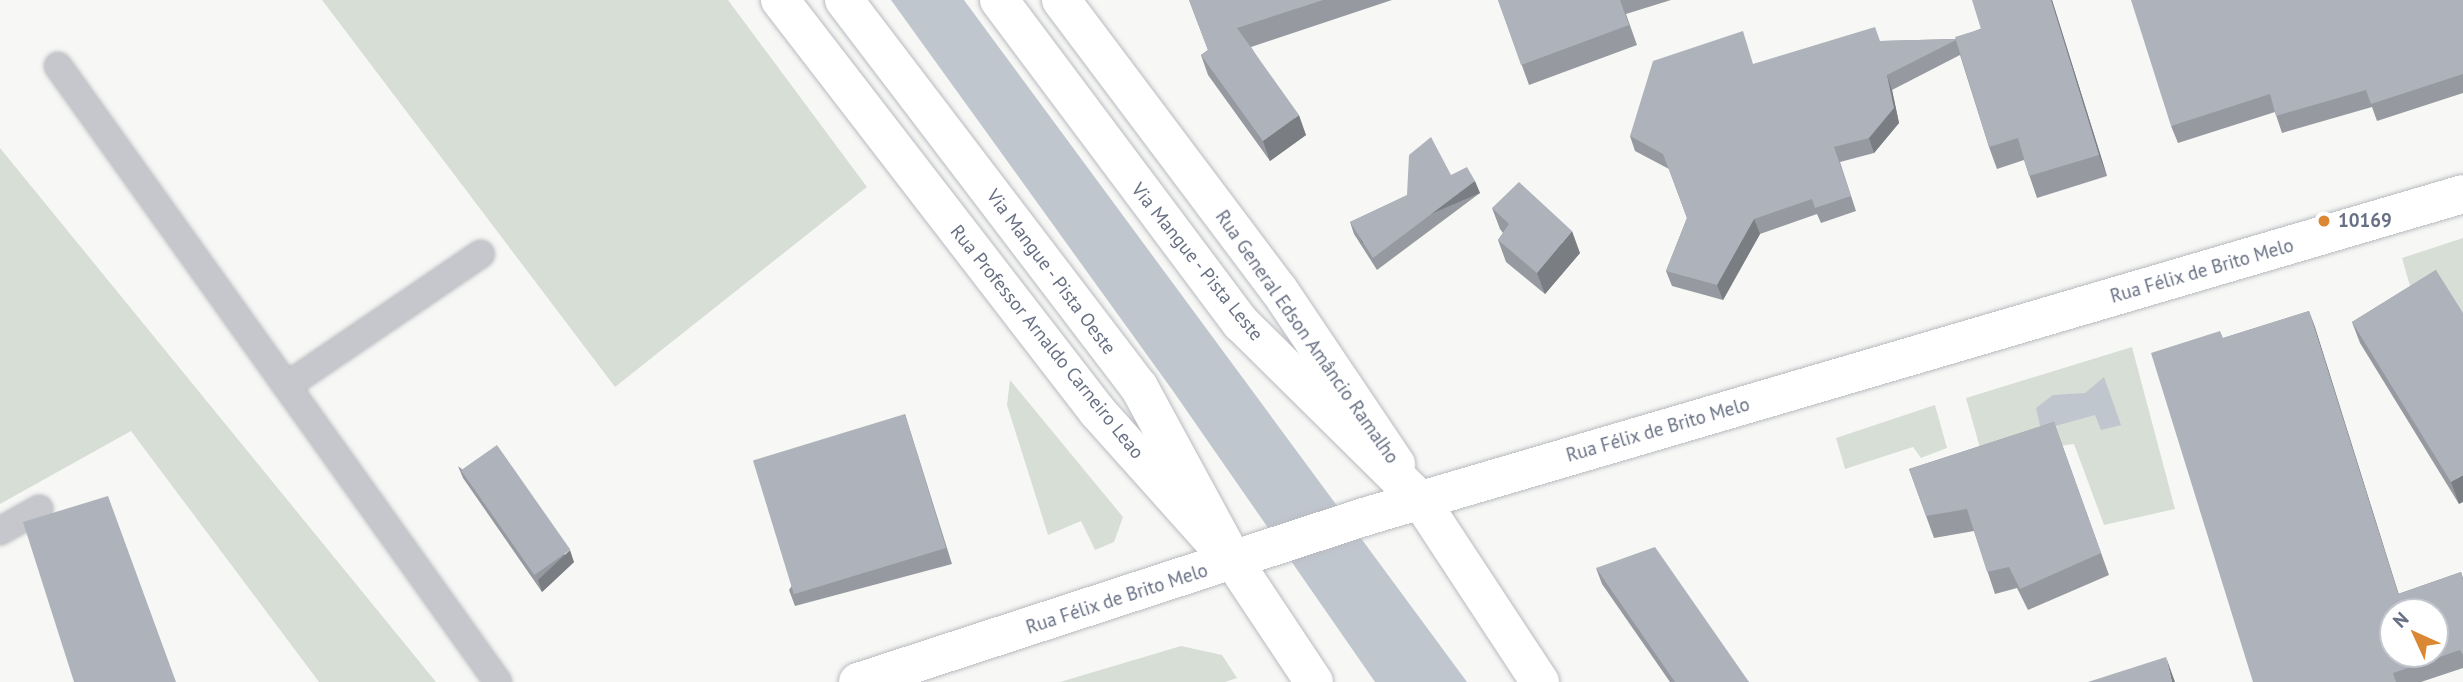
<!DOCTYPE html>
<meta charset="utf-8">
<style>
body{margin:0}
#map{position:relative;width:2463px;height:682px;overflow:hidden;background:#f7f8f5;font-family:"PT Sans",sans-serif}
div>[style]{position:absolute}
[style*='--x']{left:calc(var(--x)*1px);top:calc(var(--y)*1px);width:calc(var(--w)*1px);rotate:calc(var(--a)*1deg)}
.green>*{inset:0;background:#d7ded6}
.water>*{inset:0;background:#c0c6ce}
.roads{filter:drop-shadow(0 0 2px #b8bac0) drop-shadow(0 0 2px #b8bac0)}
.lane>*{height:26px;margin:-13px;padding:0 13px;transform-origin:13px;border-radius:13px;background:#c6c7cc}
.secondary>*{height:38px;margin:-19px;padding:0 19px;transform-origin:19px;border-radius:19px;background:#fff}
.primary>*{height:38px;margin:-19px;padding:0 19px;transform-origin:19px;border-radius:19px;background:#fff}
.wall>*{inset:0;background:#9699a0}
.shaded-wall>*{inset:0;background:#7a7d82;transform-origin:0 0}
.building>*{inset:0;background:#aeb2ba;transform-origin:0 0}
.dots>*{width:19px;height:19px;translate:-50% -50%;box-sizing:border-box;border:4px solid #fff;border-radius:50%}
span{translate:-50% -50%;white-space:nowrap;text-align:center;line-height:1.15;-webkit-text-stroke:7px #fff;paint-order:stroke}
.poi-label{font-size:19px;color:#687084;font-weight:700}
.left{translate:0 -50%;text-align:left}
.street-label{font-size:19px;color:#687084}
.north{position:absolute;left:2379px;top:598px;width:70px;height:70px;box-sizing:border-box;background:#fff;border:2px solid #c3c6ce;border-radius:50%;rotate:315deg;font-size:19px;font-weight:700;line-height:28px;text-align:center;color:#687084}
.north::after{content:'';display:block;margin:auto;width:24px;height:32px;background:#da8833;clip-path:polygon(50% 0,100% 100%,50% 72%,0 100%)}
</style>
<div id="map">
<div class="green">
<i style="clip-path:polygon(322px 0,728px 0,867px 187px,615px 387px)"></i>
<i style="clip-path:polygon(0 148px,436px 682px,319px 682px,131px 431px,0 504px)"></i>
<i style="clip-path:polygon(2463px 238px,2463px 314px,2415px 304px,2402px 258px)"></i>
<i style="clip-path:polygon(2132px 347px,2175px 509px,2104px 525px,2074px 444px,1989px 456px,1980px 448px,1966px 398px)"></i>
<i style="clip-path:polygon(1010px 380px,1123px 517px,1114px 542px,1095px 550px,1081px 521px,1048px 535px,1007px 405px)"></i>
<i style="clip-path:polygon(1935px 405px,1947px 448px,1921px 458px,1913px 447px,1845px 469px,1836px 438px)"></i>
<i style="clip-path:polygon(1181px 646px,1222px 655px,1237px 678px,1225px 682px,1060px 682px)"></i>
</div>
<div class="water">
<i style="clip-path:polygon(891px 0,964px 0,1467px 682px,1375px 682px,1173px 391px)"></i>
<i style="clip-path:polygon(2104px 377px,2121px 425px,2101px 430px,2095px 415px,2041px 430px,2036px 408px,2053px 395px,2085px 393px)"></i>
</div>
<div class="roads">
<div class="lane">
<i style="--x:58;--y:66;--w:757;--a:54.46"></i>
<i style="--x:288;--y:385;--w:233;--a:-34.2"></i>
<i style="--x:0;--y:531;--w:45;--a:-29.4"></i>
</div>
<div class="secondary">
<i style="--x:780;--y:0;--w:519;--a:52.36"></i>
<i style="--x:1097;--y:411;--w:178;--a:48.2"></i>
<i style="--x:1061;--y:0;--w:363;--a:53.1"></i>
<i style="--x:1279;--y:290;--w:210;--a:56.1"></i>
<i style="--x:858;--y:682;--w:535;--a:-18.06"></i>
<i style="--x:1367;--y:516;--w:1142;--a:-16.37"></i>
</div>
<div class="primary">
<i style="--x:844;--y:0;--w:487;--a:52.7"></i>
<i style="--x:1139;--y:387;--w:197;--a:61.5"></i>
<i style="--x:1233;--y:560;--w:146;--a:56.4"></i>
<i style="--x:999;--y:0;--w:404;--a:53.2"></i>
<i style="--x:1241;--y:323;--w:253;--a:44.7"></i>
<i style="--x:1421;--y:501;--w:217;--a:56.7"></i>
</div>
</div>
<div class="wall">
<i style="clip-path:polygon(1189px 0,1392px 0,1251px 47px,1306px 135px,1270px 161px,1208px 75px,1201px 55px,1208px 50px)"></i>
<i style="clip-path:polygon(1498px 0,1671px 0,1626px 14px,1637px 45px,1529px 85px)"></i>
<i style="clip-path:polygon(2052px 0,2107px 176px,2037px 198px,2024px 160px,1997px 169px,1989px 147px,1960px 55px,1892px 90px,1899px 123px,1874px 153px,1840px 162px,1856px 211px,1821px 223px,1817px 214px,1760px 234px,1723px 300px,1672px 286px,1666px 271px,1687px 218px,1669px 169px,1635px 151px,1630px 136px,1754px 64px,1880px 41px,1955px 39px)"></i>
<i style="clip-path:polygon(2463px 0,2463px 93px,2377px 121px,2372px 107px,2282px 133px,2275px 112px,2178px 143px,2171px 126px)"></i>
<i style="clip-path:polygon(1451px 175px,1480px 193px,1377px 270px,1354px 234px,1350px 222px)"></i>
<i style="clip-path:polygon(1492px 208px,1580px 253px,1545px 294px,1506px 262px,1498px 240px,1503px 233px,1500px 229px)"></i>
<i style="clip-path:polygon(2436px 270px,2459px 504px,2360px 343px,2352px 322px)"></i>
<i style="clip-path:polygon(2309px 311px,2398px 594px,2461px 572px,2463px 578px,2463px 668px,2421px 682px,2253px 682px,2223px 338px)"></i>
<i style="clip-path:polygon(905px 414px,952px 564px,795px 606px,789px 590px)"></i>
<i style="clip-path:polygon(2054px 422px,2109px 575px,2028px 610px,2017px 588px,1995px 594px,1974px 531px,1934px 538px,1909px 469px)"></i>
<i style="clip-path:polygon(458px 466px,574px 562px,542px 592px,463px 478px)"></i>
<i style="clip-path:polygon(1596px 568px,1749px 682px,1670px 682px,1602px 584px)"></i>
</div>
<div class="shaded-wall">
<i style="clip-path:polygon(2051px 0,2052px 0,2107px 176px,2099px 155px)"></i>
<i style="clip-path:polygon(1887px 75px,1892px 90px,1899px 123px,1874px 153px,1869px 138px)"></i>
<i style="clip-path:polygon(1299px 115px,1306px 135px,1270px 161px,1263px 141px)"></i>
<i style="left:1475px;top:181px;width:13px;height:128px;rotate:67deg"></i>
<i style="clip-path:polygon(1754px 219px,1760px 234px,1723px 300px,1717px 285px)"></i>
<i style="clip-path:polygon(1572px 231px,1580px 253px,1545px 294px,1537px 273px)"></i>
<i style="clip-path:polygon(2309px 311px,2315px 327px,2404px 611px,2398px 594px)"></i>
<i style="clip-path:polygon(2463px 475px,2463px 502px,2459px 504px,2451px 482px)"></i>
<i style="clip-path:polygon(570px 550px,574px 562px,542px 592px,538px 580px)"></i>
<i style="clip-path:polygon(2166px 657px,2175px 682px,2172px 682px)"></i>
</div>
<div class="building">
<i style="clip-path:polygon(1189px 0,1323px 0,1237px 28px,1299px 115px,1263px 141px,1201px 55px,1208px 50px)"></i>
<i style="clip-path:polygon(1498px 0,1620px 0,1629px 25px,1521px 65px)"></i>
<i style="clip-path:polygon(1972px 0,2051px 0,2099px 155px,2029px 176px,2018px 138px,1989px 147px,1955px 37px,1981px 29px)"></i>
<i style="clip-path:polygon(2131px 0,2463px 0,2463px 74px,2371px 104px,2366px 90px,2276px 116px,2270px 94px,2171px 126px)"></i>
<i style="clip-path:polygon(1875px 27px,1880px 41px,1955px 39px,1956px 40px,1887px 75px,1894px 108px,1869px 138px,1834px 147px,1851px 196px,1815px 208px,1812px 199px,1754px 219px,1717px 285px,1666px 271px,1687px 218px,1663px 154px,1630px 136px,1653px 61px,1743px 31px,1753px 64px)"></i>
<i style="clip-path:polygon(1431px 137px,1451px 175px,1467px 167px,1475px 181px,1373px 258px,1350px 222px,1407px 195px,1409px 155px)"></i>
<i style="clip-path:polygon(1519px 182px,1572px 231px,1537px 273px,1498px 240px,1509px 224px,1492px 208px)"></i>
<i style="clip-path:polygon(2436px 270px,2463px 313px,2463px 475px,2451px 482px,2352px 322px)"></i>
<i style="clip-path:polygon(evenodd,2309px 311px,2398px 594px,2461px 572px,2463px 581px,2463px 655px,2460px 650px,2393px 673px,2396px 682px,2253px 682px,2151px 353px,2220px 331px,2223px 338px,2309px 311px,2393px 612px,2435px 612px,2435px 654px,2393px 654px,2393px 612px)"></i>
<i style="left:905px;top:414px;width:140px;height:159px;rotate:73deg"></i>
<i style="clip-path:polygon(2054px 422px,2101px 553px,2020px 589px,2009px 567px,1987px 572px,1967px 509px,1926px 516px,1909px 469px)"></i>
<i style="left:497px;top:445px;width:128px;height:44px;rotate:55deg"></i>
<i style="clip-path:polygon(108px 496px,176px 682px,74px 682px,23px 522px)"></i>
<i style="clip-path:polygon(1655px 547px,1749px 682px,1675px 682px,1596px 568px)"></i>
<i style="clip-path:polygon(2166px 657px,2172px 682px,2088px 682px)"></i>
</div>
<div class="dots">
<i style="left:2324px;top:221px;background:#da8833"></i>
</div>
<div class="poi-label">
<span class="left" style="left:2338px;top:221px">10169</span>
</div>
<div class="street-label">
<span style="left:1197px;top:262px;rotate:51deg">Via Mangue - Pista Leste</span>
<span style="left:2202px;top:271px;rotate:-16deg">Rua Félix de Brito Melo</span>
<span style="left:1051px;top:272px;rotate:53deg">Via Mangue - Pista Oeste</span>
<span style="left:1307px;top:337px;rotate:55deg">Rua General Edson Amâncio Ramalho</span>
<span style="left:1047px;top:342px;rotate:51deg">Rua Professor Arnaldo Carneiro Leao</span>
<span style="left:1658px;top:430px;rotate:-16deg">Rua Félix de Brito Melo</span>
<span style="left:1117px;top:599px;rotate:-18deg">Rua Félix de Brito Melo</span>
</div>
<div class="north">N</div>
</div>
